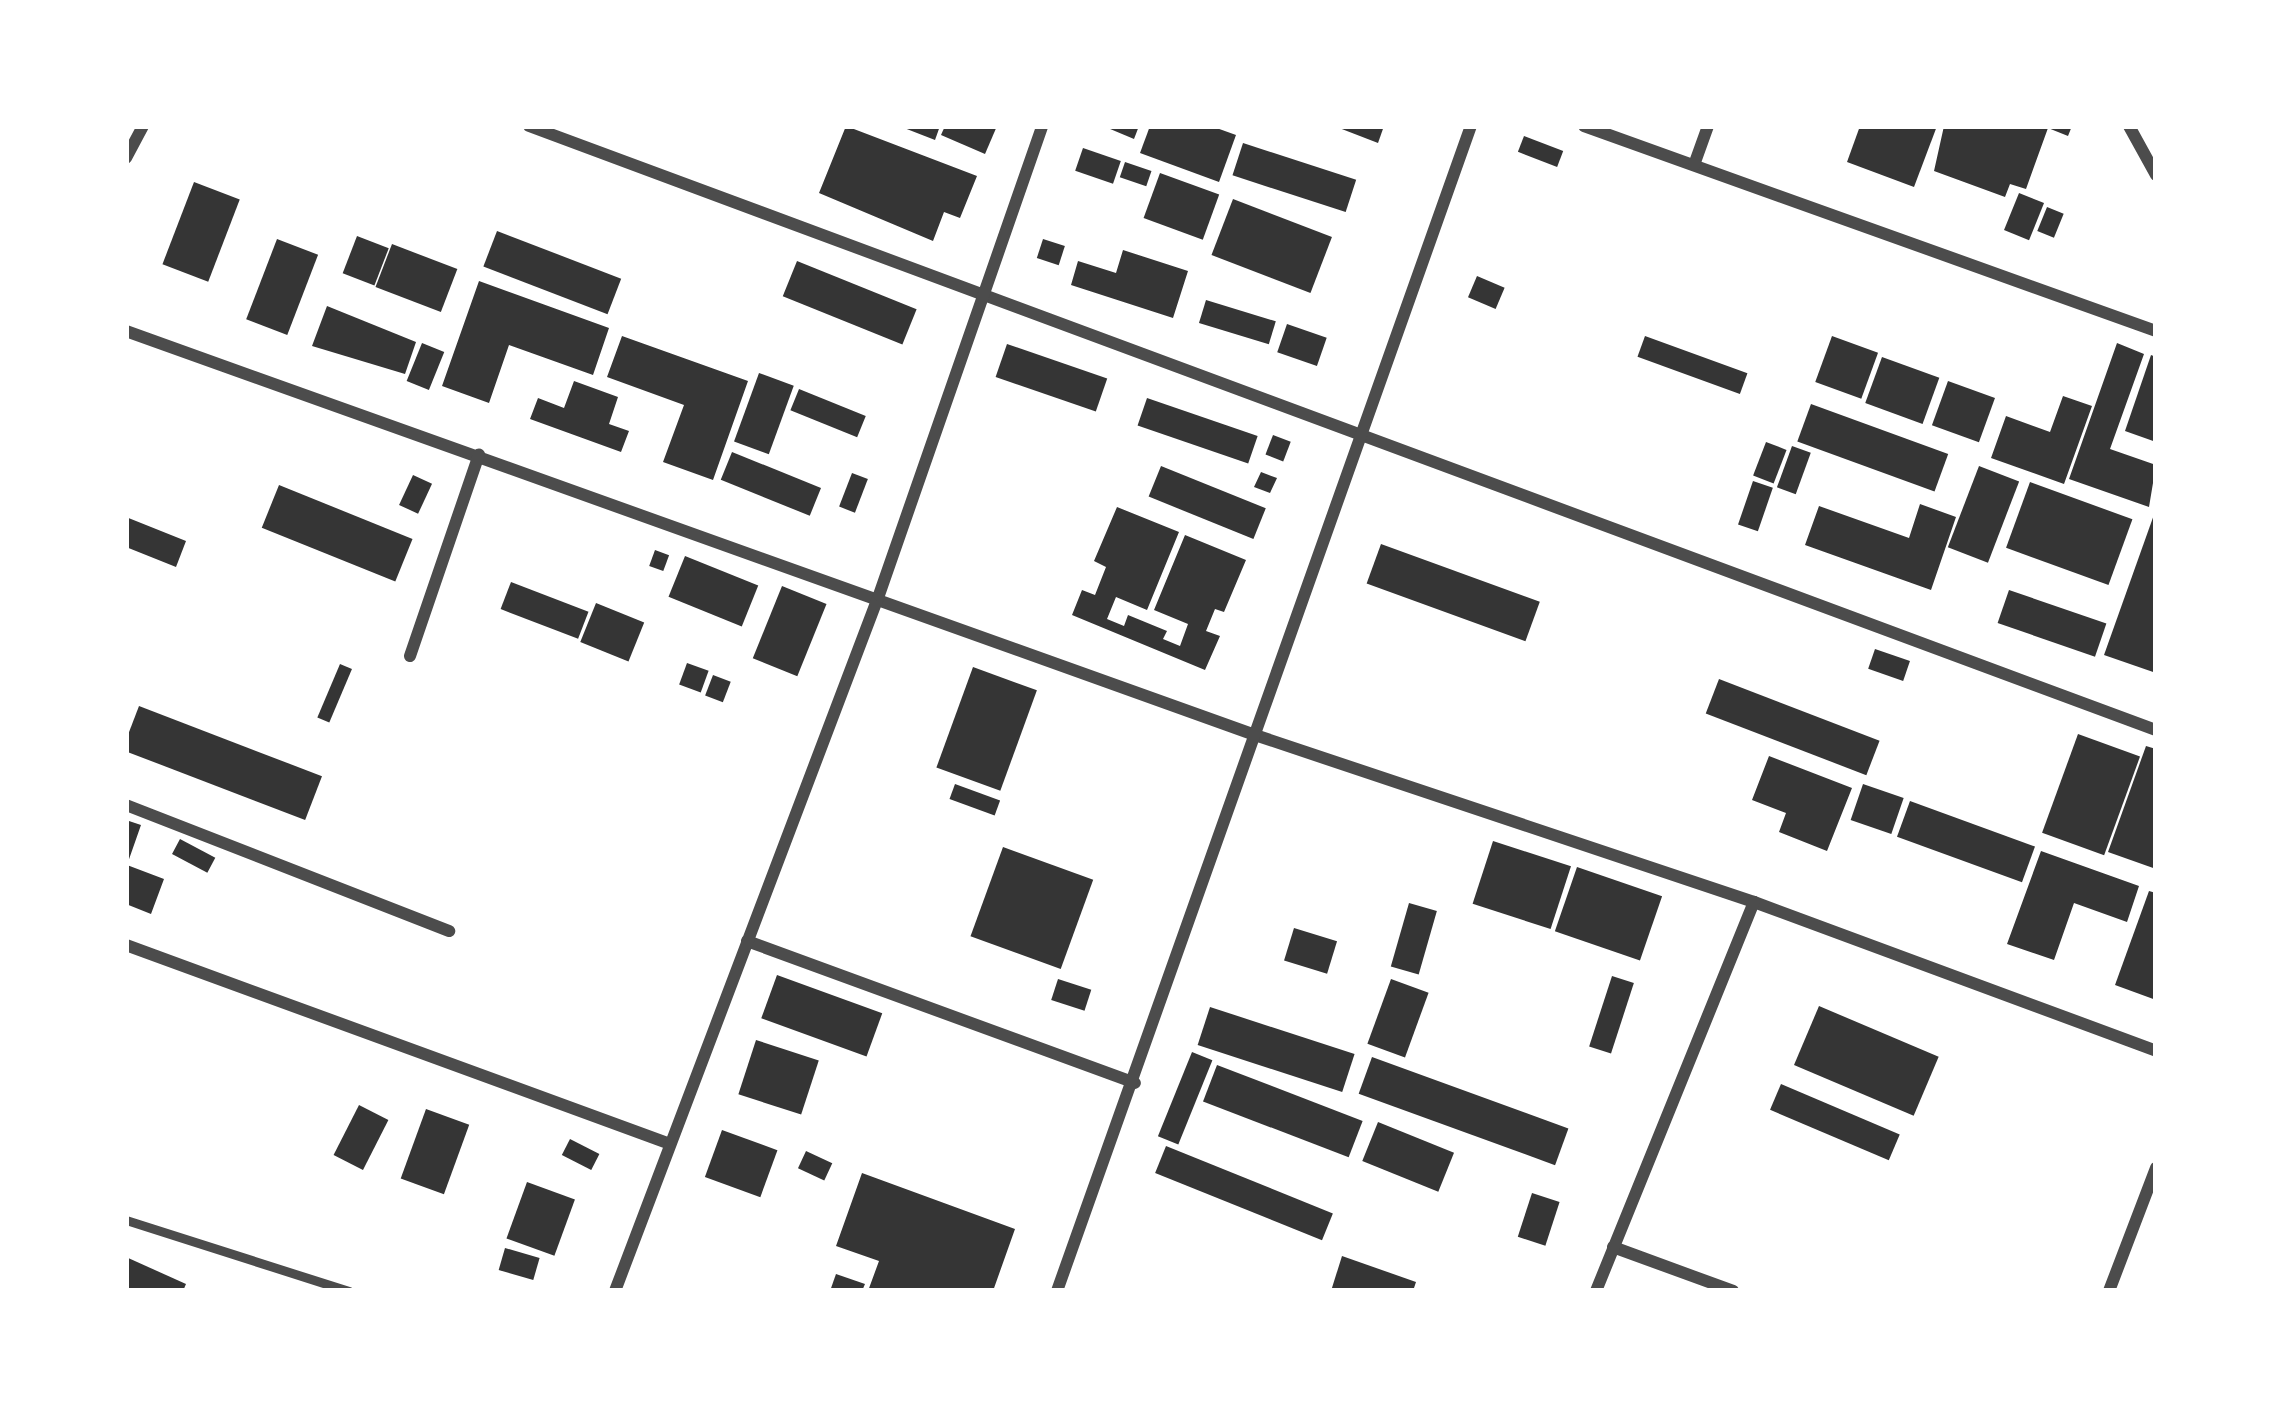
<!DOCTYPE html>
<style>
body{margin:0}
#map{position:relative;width:2282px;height:1417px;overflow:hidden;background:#fff;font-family:"Roboto Condensed",sans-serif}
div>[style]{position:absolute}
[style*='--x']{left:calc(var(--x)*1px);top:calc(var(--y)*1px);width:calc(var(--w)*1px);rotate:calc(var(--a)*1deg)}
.building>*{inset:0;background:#353535;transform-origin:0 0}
.service>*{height:9px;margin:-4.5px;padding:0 4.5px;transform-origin:4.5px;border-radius:4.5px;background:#4c4c4c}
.minor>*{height:12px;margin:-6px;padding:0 6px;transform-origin:6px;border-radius:6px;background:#4c4c4c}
span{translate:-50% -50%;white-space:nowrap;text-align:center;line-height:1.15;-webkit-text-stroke:10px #fff;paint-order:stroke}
.frame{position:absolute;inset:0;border:129px solid #fff;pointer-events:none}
</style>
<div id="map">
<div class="building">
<i style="clip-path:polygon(846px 126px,977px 176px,960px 218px,944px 212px,933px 241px,819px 193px)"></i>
<i style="clip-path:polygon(899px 126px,940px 126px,935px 140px)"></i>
<i style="clip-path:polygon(945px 126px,997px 126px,985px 154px,941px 135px)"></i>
<i style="clip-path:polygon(1103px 126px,1139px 126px,1134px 139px)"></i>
<i style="clip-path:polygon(1150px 126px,1211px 126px,1236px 135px,1219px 182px,1140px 153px)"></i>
<i style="clip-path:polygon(1334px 126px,1384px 126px,1378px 143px)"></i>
<i style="clip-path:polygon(1860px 126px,1937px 126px,1914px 187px,1847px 162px)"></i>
<i style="clip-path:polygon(1944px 126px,2072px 126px,2068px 136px,2048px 128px,2026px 189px,2010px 184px,2005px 197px,1934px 171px)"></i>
<i style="left:1524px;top:136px;width:42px;height:17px;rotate:21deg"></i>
<i style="left:1243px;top:143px;width:119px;height:34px;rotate:18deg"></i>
<i style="left:1083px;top:148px;width:40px;height:24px;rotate:19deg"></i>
<i style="left:1125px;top:162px;width:28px;height:16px;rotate:19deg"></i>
<i style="left:1160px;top:173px;width:63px;height:48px;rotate:20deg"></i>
<i style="left:194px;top:182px;width:49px;height:88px;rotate:21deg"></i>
<i style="left:2019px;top:193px;width:27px;height:40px;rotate:22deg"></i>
<i style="left:1233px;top:199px;width:106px;height:60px;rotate:21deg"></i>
<i style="left:2047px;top:207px;width:18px;height:26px;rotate:22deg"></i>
<i style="left:497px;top:231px;width:133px;height:38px;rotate:21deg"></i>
<i style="left:357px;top:236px;width:34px;height:40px;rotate:21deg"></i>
<i style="left:277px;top:239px;width:44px;height:86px;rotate:21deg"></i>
<i style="left:1043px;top:239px;width:23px;height:20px;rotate:18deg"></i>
<i style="left:392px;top:244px;width:70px;height:46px;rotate:21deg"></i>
<i style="clip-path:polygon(1123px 250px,1188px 271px,1173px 318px,1071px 285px,1078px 261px,1116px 273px)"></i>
<i style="left:797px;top:261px;width:129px;height:38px;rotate:22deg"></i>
<i style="left:1477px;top:276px;width:30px;height:23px;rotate:23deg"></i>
<i style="clip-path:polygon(479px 281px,609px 328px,593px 375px,509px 345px,489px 403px,442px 386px)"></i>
<i style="left:1206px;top:300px;width:73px;height:24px;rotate:17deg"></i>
<i style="clip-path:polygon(327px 306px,416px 342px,405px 374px,312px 346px)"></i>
<i style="left:1287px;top:324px;width:42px;height:30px;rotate:19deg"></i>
<i style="clip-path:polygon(622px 336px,748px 381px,713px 480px,663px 462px,684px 405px,607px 377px)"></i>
<i style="left:1645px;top:336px;width:109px;height:22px;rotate:20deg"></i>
<i style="left:1832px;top:336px;width:49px;height:49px;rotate:20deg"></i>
<i style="left:422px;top:343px;width:24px;height:41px;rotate:22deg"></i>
<i style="clip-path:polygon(2117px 343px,2144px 354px,2110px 449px,2156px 465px,2149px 507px,2069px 479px)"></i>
<i style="left:1007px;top:344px;width:106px;height:35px;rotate:19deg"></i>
<i style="clip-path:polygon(2151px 355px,2156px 357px,2156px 442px,2125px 431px)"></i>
<i style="left:1882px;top:357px;width:61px;height:49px;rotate:20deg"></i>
<i style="left:759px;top:373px;width:37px;height:73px;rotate:20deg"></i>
<i style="clip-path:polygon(574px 381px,618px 397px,609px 424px,629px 431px,621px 452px,530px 419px,538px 398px,564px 408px)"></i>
<i style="left:1948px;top:381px;width:50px;height:47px;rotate:20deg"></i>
<i style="left:799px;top:389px;width:72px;height:23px;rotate:22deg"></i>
<i style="clip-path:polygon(2063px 396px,2092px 406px,2064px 484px,1991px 458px,2006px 416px,2050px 432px)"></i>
<i style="left:1147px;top:398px;width:117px;height:29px;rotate:19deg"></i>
<i style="left:1811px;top:404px;width:146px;height:40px;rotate:20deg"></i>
<i style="left:1273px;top:435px;width:19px;height:21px;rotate:21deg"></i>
<i style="left:1766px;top:442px;width:22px;height:36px;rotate:21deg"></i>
<i style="left:1792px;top:446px;width:20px;height:44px;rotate:20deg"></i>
<i style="left:732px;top:452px;width:96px;height:30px;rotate:22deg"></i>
<i style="left:1161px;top:466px;width:113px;height:33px;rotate:22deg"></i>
<i style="left:1979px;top:466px;width:43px;height:87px;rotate:21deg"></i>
<i style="clip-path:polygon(1261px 472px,1277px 478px,1270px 493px,1254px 487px)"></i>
<i style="left:852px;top:473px;width:17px;height:36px;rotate:21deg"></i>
<i style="left:413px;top:475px;width:21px;height:33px;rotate:25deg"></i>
<i style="left:1753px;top:481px;width:21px;height:46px;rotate:19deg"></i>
<i style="left:2030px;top:482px;width:109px;height:70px;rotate:20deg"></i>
<i style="left:279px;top:485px;width:144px;height:46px;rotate:22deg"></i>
<i style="clip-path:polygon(1920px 504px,1956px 517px,1931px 590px,1805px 545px,1819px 506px,1909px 538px)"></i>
<i style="clip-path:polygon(1117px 507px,1179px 532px,1147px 610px,1116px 597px,1107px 619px,1124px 626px,1128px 615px,1167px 631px,1163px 639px,1180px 646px,1188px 624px,1154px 610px,1185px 535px,1246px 560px,1224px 612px,1215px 609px,1206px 631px,1220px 636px,1205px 670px,1072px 615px,1082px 590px,1095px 595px,1106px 567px,1094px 561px)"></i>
<i style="clip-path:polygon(2156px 509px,2156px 673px,2104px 655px)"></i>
<i style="clip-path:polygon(126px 517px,186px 541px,176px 567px,126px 547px)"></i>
<i style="left:1381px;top:544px;width:169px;height:42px;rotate:20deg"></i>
<i style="left:655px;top:550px;width:15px;height:17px;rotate:20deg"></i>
<i style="left:685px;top:556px;width:79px;height:44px;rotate:22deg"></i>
<i style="left:511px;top:582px;width:83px;height:29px;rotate:21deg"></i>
<i style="left:782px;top:586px;width:48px;height:78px;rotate:22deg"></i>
<i style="left:2009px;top:590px;width:103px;height:35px;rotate:19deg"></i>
<i style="left:596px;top:603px;width:52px;height:42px;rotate:22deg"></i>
<i style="left:1875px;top:649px;width:37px;height:21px;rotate:19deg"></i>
<i style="left:687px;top:663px;width:23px;height:23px;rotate:20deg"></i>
<i style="left:340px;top:664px;width:13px;height:58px;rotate:23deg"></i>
<i style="left:973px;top:667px;width:68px;height:107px;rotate:20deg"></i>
<i style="left:713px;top:675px;width:19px;height:22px;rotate:21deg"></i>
<i style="left:1719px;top:679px;width:172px;height:37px;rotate:21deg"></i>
<i style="left:139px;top:706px;width:196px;height:47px;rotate:21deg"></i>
<i style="left:2078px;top:734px;width:66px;height:105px;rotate:20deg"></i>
<i style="clip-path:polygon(2146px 746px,2156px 749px,2156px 869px,2108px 852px)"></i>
<i style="clip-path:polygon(1769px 756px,1852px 788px,1827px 851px,1779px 832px,1786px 813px,1752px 800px)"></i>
<i style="left:955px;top:784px;width:48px;height:16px;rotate:20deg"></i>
<i style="left:1863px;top:784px;width:43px;height:38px;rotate:19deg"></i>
<i style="left:1910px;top:801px;width:133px;height:38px;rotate:20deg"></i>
<i style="clip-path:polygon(126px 820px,141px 825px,127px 865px,164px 879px,151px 914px,126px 904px)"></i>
<i style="left:180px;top:839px;width:40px;height:17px;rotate:28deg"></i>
<i style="left:1493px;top:841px;width:82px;height:66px;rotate:18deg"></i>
<i style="left:1003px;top:847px;width:96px;height:95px;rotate:20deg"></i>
<i style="clip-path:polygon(2041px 851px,2139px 886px,2127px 922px,2074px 903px,2054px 960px,2007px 944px)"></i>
<i style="left:1577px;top:867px;width:90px;height:68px;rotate:19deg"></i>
<i style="clip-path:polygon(2149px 891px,2156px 893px,2156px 1000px,2115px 985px)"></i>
<i style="left:1409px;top:903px;width:29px;height:66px;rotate:16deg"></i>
<i style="left:1294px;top:928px;width:45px;height:34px;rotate:17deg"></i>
<i style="left:777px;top:975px;width:112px;height:46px;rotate:20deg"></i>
<i style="left:1612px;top:976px;width:23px;height:74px;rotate:18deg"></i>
<i style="left:1058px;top:979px;width:35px;height:22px;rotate:18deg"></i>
<i style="left:1391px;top:979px;width:40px;height:69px;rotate:20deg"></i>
<i style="left:1819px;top:1006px;width:130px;height:64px;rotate:23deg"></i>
<i style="left:1210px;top:1007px;width:152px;height:40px;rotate:18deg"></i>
<i style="left:756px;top:1040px;width:66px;height:57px;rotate:18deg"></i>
<i style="left:1192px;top:1052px;width:22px;height:91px;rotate:22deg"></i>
<i style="left:1372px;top:1057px;width:209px;height:39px;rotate:20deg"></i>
<i style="left:1217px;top:1065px;width:156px;height:39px;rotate:21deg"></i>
<i style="left:1781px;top:1084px;width:129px;height:28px;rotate:23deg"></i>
<i style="left:359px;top:1105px;width:33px;height:56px;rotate:27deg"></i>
<i style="left:426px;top:1109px;width:46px;height:74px;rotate:20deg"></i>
<i style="left:1378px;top:1122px;width:82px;height:42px;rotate:22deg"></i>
<i style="left:722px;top:1130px;width:59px;height:50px;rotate:20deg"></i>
<i style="left:570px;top:1139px;width:33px;height:18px;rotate:27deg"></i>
<i style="left:1166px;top:1146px;width:180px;height:29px;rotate:22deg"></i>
<i style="left:806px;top:1151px;width:29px;height:19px;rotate:25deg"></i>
<i style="clip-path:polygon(862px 1173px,1015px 1229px,993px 1291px,868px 1291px,879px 1261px,836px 1246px)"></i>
<i style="left:527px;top:1182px;width:51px;height:60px;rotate:20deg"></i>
<i style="left:1532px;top:1193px;width:29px;height:46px;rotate:18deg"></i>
<i style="left:505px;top:1248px;width:36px;height:23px;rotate:16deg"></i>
<i style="clip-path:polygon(1342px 1256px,1416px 1282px,1413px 1291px,1331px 1291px)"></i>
<i style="clip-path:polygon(126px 1257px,186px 1284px,183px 1291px,126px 1291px)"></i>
<i style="clip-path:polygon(836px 1274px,865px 1284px,862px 1291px,830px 1291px)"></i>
</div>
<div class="service">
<i style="--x:126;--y:1220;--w:234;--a:17.7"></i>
</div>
<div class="minor">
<i style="--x:529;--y:126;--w:1735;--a:20.37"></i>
<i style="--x:1584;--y:126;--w:608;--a:19.72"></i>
<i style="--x:2129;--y:126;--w:56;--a:61.1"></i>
<i style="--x:126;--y:158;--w:36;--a:-62"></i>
<i style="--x:1694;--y:165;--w:41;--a:-70.3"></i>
<i style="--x:126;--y:331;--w:1202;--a:19.69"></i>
<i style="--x:1258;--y:736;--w:523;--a:18.5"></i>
<i style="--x:1754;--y:902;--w:429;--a:20.3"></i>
<i style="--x:410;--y:656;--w:213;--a:-71.1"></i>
<i style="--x:126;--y:805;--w:347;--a:21.3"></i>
<i style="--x:747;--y:941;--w:413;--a:20.1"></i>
<i style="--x:126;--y:945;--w:579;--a:20.09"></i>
<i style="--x:1613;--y:1247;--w:128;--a:20.1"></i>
<i style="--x:615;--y:1291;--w:744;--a:-69.23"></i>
<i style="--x:879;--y:595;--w:497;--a:-70.8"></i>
<i style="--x:1057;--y:1291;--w:1236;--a:-70.44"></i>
<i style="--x:1596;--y:1291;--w:420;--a:-67.9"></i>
<i style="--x:2109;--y:1291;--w:132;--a:-69.1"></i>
</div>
<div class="frame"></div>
</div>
